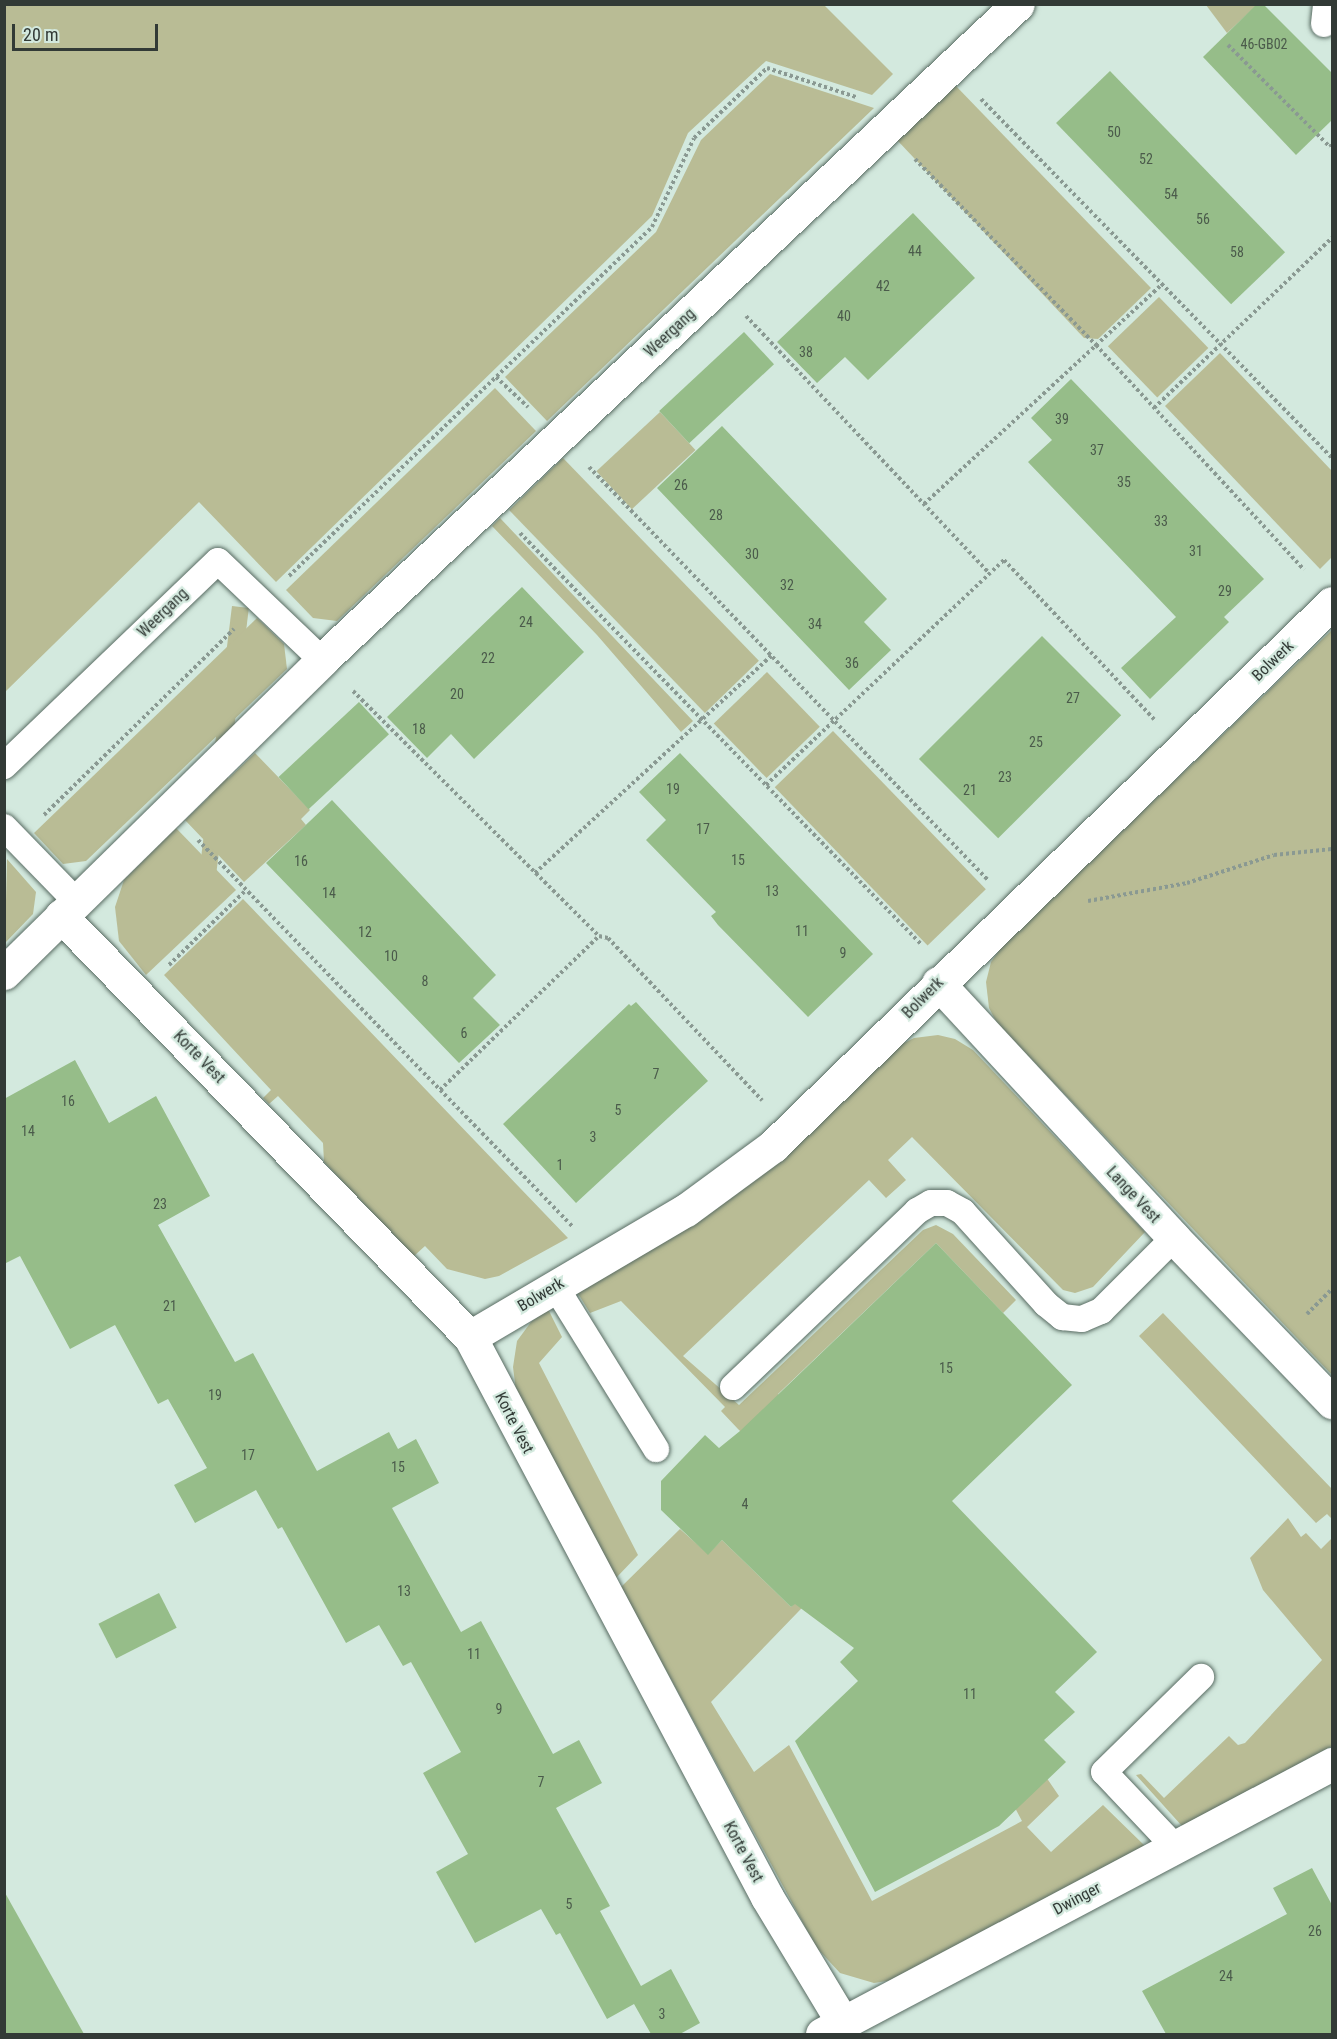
<!DOCTYPE html>
<style>
body{margin:0}
#map{position:relative;width:1337px;height:2039px;overflow:hidden;background:#d3e9de;font-family:"Roboto Condensed",sans-serif}
div>[style]{position:absolute}
[style*='--x']{left:calc(var(--x)*1px);top:calc(var(--y)*1px);width:calc(var(--w)*1px);rotate:calc(var(--a)*1deg)}
.green>*{inset:0;background:#b9bc95;transform-origin:0 0}
.building>*{inset:0;background:#96bd89;transform-origin:0 0}
.path>*{height:4px;margin-top:-2px;transform-origin:0;background:repeating-linear-gradient(90deg,#8a9992 0 3px,transparent 0 6px)}
.roads{filter:drop-shadow(0 0 2px #596c63) drop-shadow(0 0 2px #596c63)}
.service>*{height:26px;margin:-13px;padding:0 13px;transform-origin:13px;border-radius:13px;background:#fff}
.minor>*{height:33px;margin:-16.5px;padding:0 16.5px;transform-origin:16.5px;border-radius:16.5px;background:#fff}
span{translate:-50% -50%;white-space:nowrap;text-align:center;line-height:1.15;-webkit-text-stroke:4.5px #d3e9de;paint-order:stroke}
.number-label{font-size:14px;color:#4b5b4b}
.number-label span{-webkit-text-stroke-width:0}
.street-label{font-size:16px;color:#323a36}
.frame{position:absolute;inset:0;border:6px solid #323a36;pointer-events:none}
.scale{position:absolute;left:12px;top:24px;width:146px;height:27px;box-sizing:border-box;border:3px solid #323a36;border-top:0;padding-left:8px;font-size:18px;line-height:21px;white-space:nowrap;color:#323a36;-webkit-text-stroke:4px #d3e9de;paint-order:stroke}
</style>
<div id="map">
<div class="green">
<i style="clip-path:polygon(4px 5px,824px 5px,893px 74px,872px 95px,766px 61px,688px 133px,652px 216px,276px 582px,199px 502px,5px 692px)"></i>
<i style="clip-path:polygon(1206px 5px,1257px 5px,1227px 33px)"></i>
<i style="clip-path:polygon(770px 74px,874px 108px,547px 421px,505px 377px,656px 232px,701px 140px)"></i>
<i style="clip-path:polygon(955px 85px,1151px 288px,1098px 339px,1084px 338px,897px 140px)"></i>
<i style="left:1159px;top:297px;width:71px;height:71px;rotate:46deg"></i>
<i style="clip-path:polygon(1220px 353px,1332px 471px,1332px 557px,1320px 569px,1165px 406px)"></i>
<i style="clip-path:polygon(495px 388px,536px 431px,337px 621px,313px 618px,286px 590px)"></i>
<i style="left:660px;top:412px;width:52px;height:87px;rotate:47deg"></i>
<i style="left:563px;top:458px;width:282px;height:75px;rotate:46deg"></i>
<i style="clip-path:polygon(500px 518px,693px 721px,681px 732px,597px 635px,492px 526px)"></i>
<i style="left:232px;top:606px;width:17px;height:294px;rotate:7deg"></i>
<i style="clip-path:polygon(257px 618px,284px 644px,287px 669px,86px 861px,63px 864px,34px 833px)"></i>
<i style="clip-path:polygon(1332px 630px,1332px 1375px,997px 1023px,989px 1008px,986px 982px,991px 962px,1003px 945px)"></i>
<i style="left:767px;top:672px;width:76px;height:74px;rotate:46deg"></i>
<i style="left:833px;top:731px;width:220px;height:81px;rotate:46deg"></i>
<i style="clip-path:polygon(255px 753px,310px 810px,301px 819px,306px 825px,244px 882px,185px 820px)"></i>
<i style="clip-path:polygon(176px 828px,236px 890px,146px 975px,119px 941px,115px 907px,124px 880px)"></i>
<i style="clip-path:polygon(7px 859px,36px 892px,33px 914px,5px 943px)"></i>
<i style="clip-path:polygon(243px 899px,568px 1238px,499px 1276px,485px 1279px,447px 1269px,425px 1246px,414px 1256px,324px 1162px,323px 1143px,278px 1096px,269px 1104px,263px 1098px,271px 1090px,164px 975px)"></i>
<i style="clip-path:polygon(938px 1035px,955px 1039px,973px 1050px,1145px 1232px,1093px 1287px,1075px 1293px,1063px 1290px,912px 1137px,888px 1160px,906px 1180px,886px 1198px,869px 1180px,683px 1356px,739px 1405px,923px 1230px,936px 1225px,953px 1234px,1016px 1300px,1003px 1313px,936px 1243px,778px 1394px,881px 1526px,711px 1702px,754px 1772px,789px 1745px,872px 1901px,1022px 1821px,1013px 1804px,1044px 1774px,1059px 1796px,1027px 1827px,1051px 1852px,1103px 1805px,1145px 1846px,893px 1980px,874px 1983px,840px 1973px,816px 1947px,621px 1587px,680px 1529px,708px 1554px,722px 1540px,791px 1607px,855px 1540px,738px 1429px,721px 1411px,725px 1407px,621px 1301px,590px 1313px,577px 1292px,900px 1045px,914px 1038px)"></i>
<i style="clip-path:polygon(548px 1309px,562px 1337px,539px 1363px,638px 1555px,616px 1578px,516px 1391px,513px 1367px,517px 1341px,531px 1322px)"></i>
<i style="clip-path:polygon(1163px 1313px,1332px 1489px,1332px 1519px,1327px 1514px,1316px 1523px,1139px 1336px)"></i>
<i style="clip-path:polygon(1288px 1518px,1301px 1537px,1306px 1533px,1321px 1549px,1332px 1538px,1332px 1746px,1182px 1826px,1136px 1775px,1141px 1774px,1164px 1798px,1229px 1736px,1238px 1745px,1245px 1743px,1322px 1660px,1263px 1590px,1250px 1558px)"></i>
</div>
<div class="building">
<i style="clip-path:polygon(1257px 4px,1263px 4px,1332px 73px,1332px 120px,1296px 155px,1203px 57px)"></i>
<i style="left:1110px;top:71px;width:252px;height:75px;rotate:46deg"></i>
<i style="clip-path:polygon(913px 213px,975px 278px,868px 380px,845px 357px,817px 383px,777px 342px)"></i>
<i style="left:744px;top:332px;width:44px;height:116px;rotate:47deg"></i>
<i style="clip-path:polygon(1071px 379px,1264px 579px,1224px 617px,1229px 622px,1150px 699px,1121px 668px,1176px 617px,1028px 462px,1052px 440px,1031px 418px)"></i>
<i style="clip-path:polygon(722px 426px,887px 599px,864px 622px,891px 650px,849px 690px,657px 488px)"></i>
<i style="clip-path:polygon(522px 587px,584px 652px,474px 759px,451px 734px,427px 758px,387px 717px)"></i>
<i style="left:1042px;top:636px;width:112px;height:174px;rotate:45deg"></i>
<i style="left:359px;top:702px;width:44px;height:110px;rotate:47deg"></i>
<i style="clip-path:polygon(680px 753px,873px 954px,808px 1017px,718px 925px,711px 916px,716px 912px,646px 840px,666px 820px,639px 792px)"></i>
<i style="clip-path:polygon(332px 800px,496px 975px,473px 998px,500px 1025px,459px 1063px,266px 863px)"></i>
<i style="clip-path:polygon(636px 1002px,708px 1081px,576px 1203px,503px 1124px,629px 1004px,631px 1006px)"></i>
<i style="clip-path:polygon(75px 1060px,109px 1123px,156px 1096px,210px 1196px,158px 1225px,235px 1362px,253px 1353px,317px 1471px,389px 1432px,398px 1449px,416px 1439px,439px 1483px,392px 1508px,461px 1632px,481px 1621px,553px 1754px,579px 1740px,602px 1783px,556px 1808px,610px 1906px,600px 1911px,641px 1986px,671px 1969px,700px 2023px,680px 2034px,651px 2034px,634px 2004px,607px 2019px,560px 1933px,556px 1935px,541px 1909px,475px 1943px,436px 1872px,468px 1854px,423px 1773px,461px 1752px,411px 1662px,403px 1666px,379px 1625px,346px 1643px,282px 1527px,278px 1529px,256px 1490px,195px 1523px,174px 1485px,207px 1468px,168px 1399px,158px 1404px,115px 1325px,70px 1349px,20px 1256px,4px 1264px,4px 1099px)"></i>
<i style="clip-path:polygon(936px 1243px,1072px 1385px,952px 1501px,1097px 1652px,1055px 1692px,1075px 1712px,1044px 1740px,1066px 1762px,999px 1826px,875px 1892px,795px 1741px,858px 1681px,840px 1662px,854px 1648px,795px 1604px,791px 1607px,722px 1540px,708px 1555px,661px 1510px,661px 1481px,705px 1435px,719px 1448px,740px 1431px)"></i>
<i style="left:159px;top:1593px;width:39px;height:68px;rotate:63deg"></i>
<i style="clip-path:polygon(1312px 1868px,1332px 1905px,1332px 2034px,1166px 2034px,1142px 1991px,1287px 1914px,1273px 1888px)"></i>
<i style="clip-path:polygon(4px 1891px,84px 2034px,4px 2034px)"></i>
</div>
<div class="path">
<i style="--x:1228;--y:45;--w:144;--a:45"></i>
<i style="--x:1330;--y:147;--w:4;--a:-56"></i>
<i style="--x:981;--y:99;--w:502;--a:45.65"></i>
<i style="--x:915;--y:159;--w:260;--a:45.8"></i>
<i style="--x:1096;--y:345;--w:306;--a:47.2"></i>
<i style="--x:746;--y:316;--w:354;--a:46.6"></i>
<i style="--x:496;--y:377;--w:44;--a:43.2"></i>
<i style="--x:1154;--y:408;--w:246;--a:-43.7"></i>
<i style="--x:589;--y:467;--w:574;--a:45.99"></i>
<i style="--x:924;--y:504;--w:324;--a:-42.7"></i>
<i style="--x:520;--y:533;--w:574;--a:45.71"></i>
<i style="--x:289;--y:576;--w:504;--a:-43.87"></i>
<i style="--x:652;--y:227;--w:98;--a:-64.7"></i>
<i style="--x:694;--y:138;--w:101;--a:-43.8"></i>
<i style="--x:767;--y:68;--w:94;--a:18"></i>
<i style="--x:353;--y:691;--w:347;--a:44.9"></i>
<i style="--x:599;--y:936;--w:9;--a:13"></i>
<i style="--x:608;--y:938;--w:224;--a:46.5"></i>
<i style="--x:766;--y:785;--w:328;--a:-43.4"></i>
<i style="--x:1004;--y:560;--w:219;--a:46.7"></i>
<i style="--x:44;--y:815;--w:266;--a:-44.4"></i>
<i style="--x:198;--y:840;--w:539;--a:45.9"></i>
<i style="--x:535;--y:873;--w:321;--a:-42.6"></i>
<i style="--x:1088;--y:901;--w:101;--a:-10.3"></i>
<i style="--x:1187;--y:883;--w:91;--a:-17.8"></i>
<i style="--x:1274;--y:855;--w:58;--a:-5.9"></i>
<i style="--x:169;--y:965;--w:107;--a:-44.2"></i>
<i style="--x:440;--y:1090;--w:221;--a:-44.1"></i>
<i style="--x:1307;--y:1314;--w:35;--a:-45"></i>
</div>
<div class="roads">
<div class="service">
<i style="--x:1324;--y:24;--w:20;--a:-84"></i>
<i style="--x:4;--y:766;--w:296;--a:-43.8"></i>
<i style="--x:218;--y:561;--w:144;--a:43.6"></i>
<i style="--x:4;--y:827;--w:102;--a:45.8"></i>
<i style="--x:555;--y:1286;--w:192;--a:58.2"></i>
<i style="--x:733;--y:1387;--w:255;--a:-43.7"></i>
<i style="--x:917;--y:1211;--w:16;--a:-30"></i>
<i style="--x:931;--y:1203;--w:16;--a:0"></i>
<i style="--x:947;--y:1203;--w:18;--a:29"></i>
<i style="--x:963;--y:1212;--w:124;--a:47.9"></i>
<i style="--x:1046;--y:1304;--w:21;--a:39"></i>
<i style="--x:1062;--y:1317;--w:20;--a:6"></i>
<i style="--x:1082;--y:1319;--w:21;--a:-23"></i>
<i style="--x:1101;--y:1311;--w:103;--a:-45"></i>
<i style="--x:1175;--y:1847;--w:103;--a:-133.4"></i>
<i style="--x:1104;--y:1772;--w:136;--a:-44.4"></i>
</div>
<div class="minor">
<i style="--x:61;--y:916;--w:587;--a:45.83"></i>
<i style="--x:470;--y:1337;--w:634;--a:62.06"></i>
<i style="--x:767;--y:1897;--w:147;--a:58.9"></i>
<i style="--x:4;--y:973;--w:446;--a:-44.5"></i>
<i style="--x:322;--y:660;--w:956;--a:-43.31"></i>
<i style="--x:938;--y:983;--w:347;--a:47.2"></i>
<i style="--x:1174;--y:1238;--w:228;--a:46.1"></i>
<i style="--x:470;--y:1337;--w:251;--a:-30.5"></i>
<i style="--x:686;--y:1210;--w:108;--a:-36.3"></i>
<i style="--x:773;--y:1146;--w:779;--a:-44.17"></i>
<i style="--x:822;--y:2034;--w:577;--a:-27.9"></i>
</div>
</div>
<div class="number-label">
<span style="left:1264px;top:44px">46-GB02</span>
<span style="left:1114px;top:132px">50</span>
<span style="left:1146px;top:159px">52</span>
<span style="left:1171px;top:194px">54</span>
<span style="left:1203px;top:219px">56</span>
<span style="left:915px;top:251px">44</span>
<span style="left:1237px;top:252px">58</span>
<span style="left:883px;top:286px">42</span>
<span style="left:844px;top:316px">40</span>
<span style="left:806px;top:352px">38</span>
<span style="left:1062px;top:419px">39</span>
<span style="left:1097px;top:450px">37</span>
<span style="left:1124px;top:482px">35</span>
<span style="left:681px;top:485px">26</span>
<span style="left:716px;top:515px">28</span>
<span style="left:1161px;top:521px">33</span>
<span style="left:1196px;top:551px">31</span>
<span style="left:752px;top:554px">30</span>
<span style="left:787px;top:585px">32</span>
<span style="left:1225px;top:591px">29</span>
<span style="left:526px;top:622px">24</span>
<span style="left:815px;top:624px">34</span>
<span style="left:488px;top:658px">22</span>
<span style="left:852px;top:663px">36</span>
<span style="left:457px;top:694px">20</span>
<span style="left:1073px;top:698px">27</span>
<span style="left:419px;top:729px">18</span>
<span style="left:1036px;top:742px">25</span>
<span style="left:1005px;top:777px">23</span>
<span style="left:673px;top:789px">19</span>
<span style="left:970px;top:790px">21</span>
<span style="left:703px;top:829px">17</span>
<span style="left:738px;top:860px">15</span>
<span style="left:301px;top:861px">16</span>
<span style="left:772px;top:891px">13</span>
<span style="left:329px;top:893px">14</span>
<span style="left:802px;top:931px">11</span>
<span style="left:365px;top:932px">12</span>
<span style="left:843px;top:953px">9</span>
<span style="left:391px;top:956px">10</span>
<span style="left:425px;top:981px">8</span>
<span style="left:464px;top:1033px">6</span>
<span style="left:656px;top:1074px">7</span>
<span style="left:68px;top:1101px">16</span>
<span style="left:618px;top:1110px">5</span>
<span style="left:28px;top:1131px">14</span>
<span style="left:593px;top:1137px">3</span>
<span style="left:560px;top:1165px">1</span>
<span style="left:160px;top:1204px">23</span>
<span style="left:170px;top:1306px">21</span>
<span style="left:946px;top:1368px">15</span>
<span style="left:215px;top:1395px">19</span>
<span style="left:248px;top:1455px">17</span>
<span style="left:398px;top:1467px">15</span>
<span style="left:745px;top:1504px">4</span>
<span style="left:404px;top:1591px">13</span>
<span style="left:474px;top:1654px">11</span>
<span style="left:970px;top:1694px">11</span>
<span style="left:499px;top:1709px">9</span>
<span style="left:541px;top:1782px">7</span>
<span style="left:569px;top:1904px">5</span>
<span style="left:1315px;top:1931px">26</span>
<span style="left:1226px;top:1976px">24</span>
<span style="left:662px;top:2014px">3</span>
</div>
<div class="street-label">
<span style="left:670px;top:333px;rotate:-43deg">Weergang</span>
<span style="left:163px;top:613px;rotate:-44deg">Weergang</span>
<span style="left:1273px;top:661px;rotate:-44deg">Bolwerk</span>
<span style="left:923px;top:998px;rotate:-45deg">Bolwerk</span>
<span style="left:199px;top:1057px;rotate:46deg">Korte Vest</span>
<span style="left:1133px;top:1195px;rotate:47deg">Lange Vest</span>
<span style="left:541px;top:1295px;rotate:-31deg">Bolwerk</span>
<span style="left:514px;top:1423px;rotate:63deg">Korte Vest</span>
<span style="left:743px;top:1852px;rotate:62deg">Korte Vest</span>
<span style="left:1077px;top:1899px;rotate:-28deg">Dwinger</span>
</div>
<div class="frame"></div>
<div class="scale">20 m</div>
</div>
